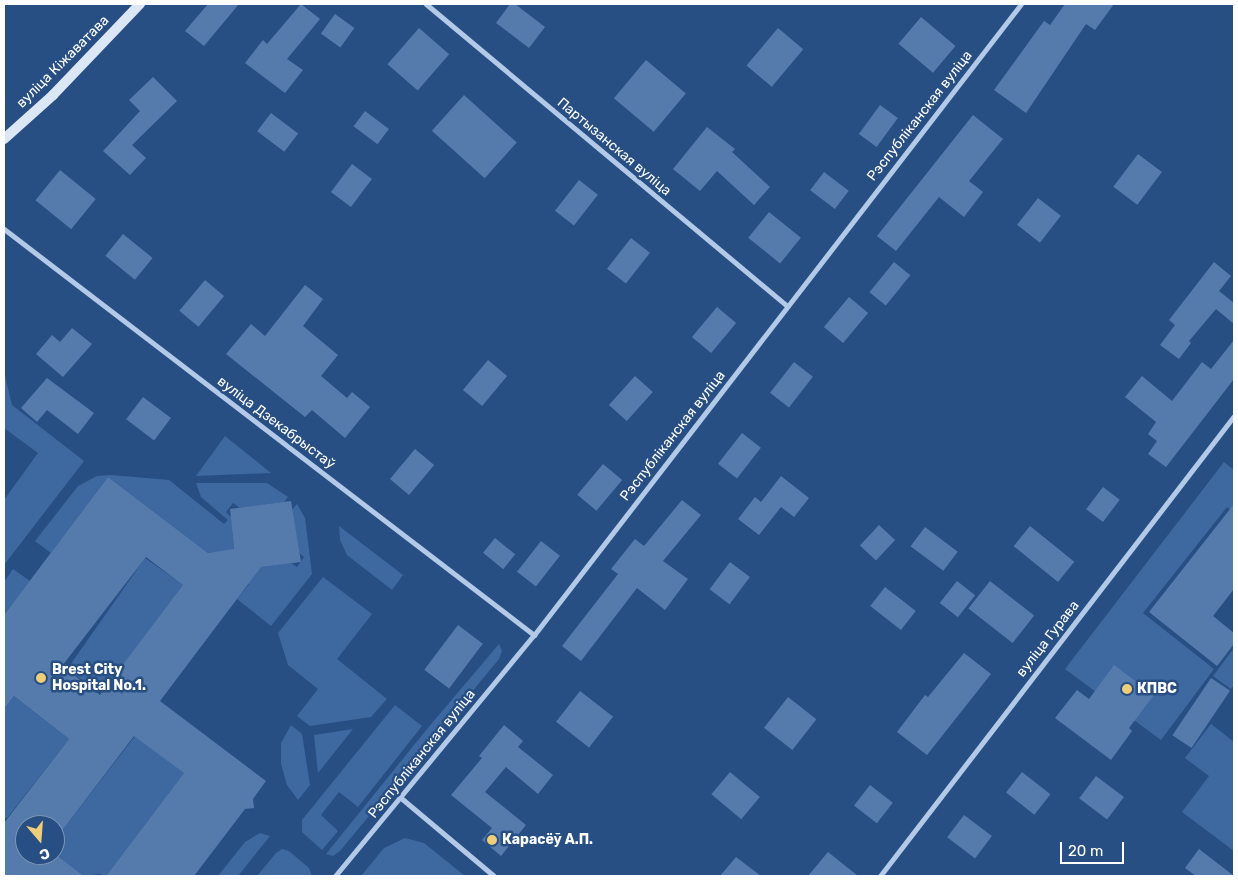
<!DOCTYPE html>
<meta charset="utf-8">
<style>
body{margin:0}
#map{position:relative;width:1238px;height:880px;overflow:hidden;background:#284f84;font-family:Rubik,sans-serif}
div>[style]{position:absolute}
[style*='--x']{left:calc(var(--x)*1px);top:calc(var(--y)*1px);width:calc(var(--w)*1px);rotate:calc(var(--a)*1deg)}
.green>*{inset:0;background:#3d69a0;transform-origin:0 0}
.building>*{inset:0;background:#557bad;transform-origin:0 0}
.street>*{height:5px;margin:-2.5px;padding:0 2.5px;transform-origin:2.5px;border-radius:2.5px;background:#b2cae7}
.secondary>*{height:10px;margin:-5px;padding:0 5px;transform-origin:5px;border-radius:5px;background:#dce7f6}
.dots>*{width:14px;height:14px;translate:-50% -50%;box-sizing:border-box;border:2px solid #284f84;border-radius:50%}
span{translate:-50% -50%;white-space:nowrap;text-align:center;line-height:1.15;-webkit-text-stroke:5px #284f84;paint-order:stroke}
.street-label{font-size:14px;color:#fff}
.poi-label{font-size:14px;color:#fff;font-weight:700}
.left{translate:0 -50%;text-align:left}
.frame{position:absolute;inset:0;border:5px solid #fff;pointer-events:none}
.north{position:absolute;left:15px;top:815px;width:50px;height:50px;box-sizing:border-box;background:#284f84;border:1px solid #7e95b5;border-radius:50%;rotate:162deg;font-size:14px;font-weight:700;line-height:20px;text-align:center;color:#fff}
.north::after{content:'';display:block;margin:auto;width:18px;height:22px;background:#efce79;clip-path:polygon(50% 0,100% 100%,50% 72%,0 100%)}
.scale{position:absolute;left:1060px;top:842px;width:64px;height:22px;box-sizing:border-box;border:2px solid #fff;border-top:0;padding-left:6px;font-size:15px;line-height:18px;white-space:nowrap;color:#fff;-webkit-text-stroke:4px #284f84;paint-order:stroke}
</style>
<div id="map">
<div class="green">
<i style="clip-path:polygon(4px 372px,12px 405px,84px 461px,4px 565px,4px 500px,38px 453px,4px 428px)"></i>
<i style="clip-path:polygon(225px 436px,271px 473px,196px 476px)"></i>
<i style="clip-path:polygon(1224px 462px,1234px 470px,1234px 513px,1227px 507px,1143px 613px,1214px 669px,1161px 740px,1065px 669px)"></i>
<i style="clip-path:polygon(111px 475px,169px 480px,224px 524px,228px 520px,201px 497px,196px 483px,267px 483px,288px 497px,284px 502px,240px 508px,233px 503px,226px 512px,231px 517px,235px 562px,216px 559px,215px 552px,208px 553px,108px 477px,51px 553px,35px 541px,78px 486px,97px 476px)"></i>
<i style="clip-path:polygon(297px 504px,305px 518px,312px 574px,271px 626px,237px 599px,249px 584px,239px 576px,244px 569px,291px 563px,297px 567px,304px 557px,299px 553px,292px 510px)"></i>
<i style="clip-path:polygon(339px 526px,403px 575px,392px 590px,347px 555px,340px 540px)"></i>
<i style="left:145px;top:558px;width:47px;height:136px;rotate:35deg"></i>
<i style="clip-path:polygon(13px 569px,30px 581px,4px 615px,4px 582px)"></i>
<i style="clip-path:polygon(323px 577px,372px 614px,337px 659px,387px 699px,371px 717px,310px 726px,297px 716px,318px 689px,288px 665px,278px 633px)"></i>
<i style="clip-path:polygon(499px 644px,502px 651px,499px 659px,340px 851px,333px 856px,326px 854px,427px 729px)"></i>
<i style="clip-path:polygon(1234px 648px,1234px 685px,1231px 689px,1213px 676px)"></i>
<i style="clip-path:polygon(14px 696px,69px 739px,7px 818px,4px 818px,4px 709px)"></i>
<i style="clip-path:polygon(395px 705px,422px 726px,358px 807px,339px 792px,321px 815px,338px 831px,322px 850px,302px 832px,302px 820px)"></i>
<i style="clip-path:polygon(1211px 724px,1234px 742px,1234px 851px,1182px 812px,1209px 776px,1185px 758px)"></i>
<i style="clip-path:polygon(291px 725px,302px 734px,310px 785px,298px 800px,287px 785px,281px 764px,281px 743px)"></i>
<i style="clip-path:polygon(353px 729px,318px 773px,314px 735px)"></i>
<i style="clip-path:polygon(135px 736px,185px 772px,106px 876px,99px 874px,84px 876px,55px 854px,55px 840px)"></i>
<i style="clip-path:polygon(260px 833px,270px 836px,238px 876px,218px 876px,245px 842px)"></i>
<i style="clip-path:polygon(405px 838px,424px 843px,465px 876px,361px 876px,384px 848px)"></i>
<i style="clip-path:polygon(282px 849px,289px 851px,309px 868px,312px 876px,257px 876px,276px 853px)"></i>
</div>
<div class="building">
<i style="clip-path:polygon(208px 4px,239px 4px,204px 46px,185px 31px)"></i>
<i style="clip-path:polygon(301px 4px,320px 19px,287px 59px,303px 70px,285px 93px,245px 63px,263px 40px,267px 44px)"></i>
<i style="clip-path:polygon(510px 4px,515px 4px,545px 27px,529px 48px,496px 23px)"></i>
<i style="clip-path:polygon(1065px 4px,1114px 4px,1095px 30px,1086px 24px,1026px 113px,994px 90px,1044px 21px,1050px 25px)"></i>
<i style="left:335px;top:14px;width:24px;height:24px;rotate:36deg"></i>
<i style="left:921px;top:17px;width:45px;height:35px;rotate:40deg"></i>
<i style="left:419px;top:28px;width:40px;height:48px;rotate:41deg"></i>
<i style="left:778px;top:28px;width:33px;height:49px;rotate:40deg"></i>
<i style="left:646px;top:60px;width:52px;height:50px;rotate:40deg"></i>
<i style="clip-path:polygon(153px 77px,177px 101px,132px 145px,146px 158px,130px 175px,103px 151px,140px 111px,129px 100px)"></i>
<i style="left:464px;top:95px;width:71px;height:48px;rotate:42deg"></i>
<i style="left:880px;top:105px;width:22px;height:36px;rotate:36deg"></i>
<i style="left:365px;top:111px;width:30px;height:19px;rotate:37deg"></i>
<i style="left:271px;top:113px;width:34px;height:23px;rotate:37deg"></i>
<i style="clip-path:polygon(973px 115px,1003px 139px,969px 181px,983px 192px,964px 217px,939px 197px,896px 251px,877px 236px)"></i>
<i style="clip-path:polygon(707px 127px,735px 149px,732px 152px,770px 187px,754px 205px,717px 171px,700px 191px,673px 169px)"></i>
<i style="left:1138px;top:154px;width:30px;height:41px;rotate:37deg"></i>
<i style="left:352px;top:164px;width:25px;height:35px;rotate:37deg"></i>
<i style="left:60px;top:170px;width:46px;height:39px;rotate:39deg"></i>
<i style="left:824px;top:172px;width:31px;height:23px;rotate:37deg"></i>
<i style="left:579px;top:180px;width:24px;height:39px;rotate:38deg"></i>
<i style="left:1038px;top:198px;width:29px;height:34px;rotate:38deg"></i>
<i style="left:769px;top:212px;width:41px;height:33px;rotate:39deg"></i>
<i style="left:123px;top:234px;width:38px;height:28px;rotate:39deg"></i>
<i style="left:631px;top:238px;width:24px;height:39px;rotate:38deg"></i>
<i style="left:894px;top:262px;width:21px;height:39px;rotate:39deg"></i>
<i style="clip-path:polygon(1214px 262px,1231px 276px,1219px 291px,1234px 303px,1234px 324px,1216px 309px,1189px 341px,1191px 343px,1179px 359px,1160px 345px,1175px 325px,1169px 320px)"></i>
<i style="left:205px;top:280px;width:25px;height:40px;rotate:40deg"></i>
<i style="clip-path:polygon(305px 285px,323px 299px,303px 326px,338px 355px,321px 376px,347px 398px,352px 392px,370px 407px,345px 438px,312px 410px,305px 417px,226px 354px,251px 324px,265px 336px)"></i>
<i style="left:849px;top:297px;width:25px;height:39px;rotate:40deg"></i>
<i style="left:717px;top:307px;width:25px;height:39px;rotate:40deg"></i>
<i style="clip-path:polygon(72px 328px,92px 344px,63px 377px,36px 354px,52px 335px,60px 342px)"></i>
<i style="clip-path:polygon(1234px 340px,1234px 379px,1166px 467px,1148px 454px,1157px 441px,1148px 434px,1156px 422px,1125px 397px,1142px 376px,1172px 401px,1202px 362px,1211px 369px)"></i>
<i style="left:488px;top:360px;width:25px;height:39px;rotate:40deg"></i>
<i style="left:794px;top:362px;width:24px;height:39px;rotate:38deg"></i>
<i style="left:635px;top:376px;width:24px;height:39px;rotate:42deg"></i>
<i style="clip-path:polygon(47px 378px,94px 413px,78px 434px,47px 410px,37px 422px,21px 408px)"></i>
<i style="left:143px;top:397px;width:35px;height:28px;rotate:37deg"></i>
<i style="left:742px;top:433px;width:24px;height:39px;rotate:38deg"></i>
<i style="left:415px;top:449px;width:25px;height:39px;rotate:40deg"></i>
<i style="left:603px;top:464px;width:25px;height:40px;rotate:40deg"></i>
<i style="clip-path:polygon(781px 476px,809px 498px,794px 517px,781px 507px,759px 535px,738px 519px,755px 497px,761px 502px)"></i>
<i style="clip-path:polygon(evenodd,108px 477px,208px 553px,234px 549px,230px 509px,291px 501px,301px 562px,261px 567px,160px 701px,266px 781px,253px 799px,254px 808px,245px 809px,194px 876px,106px 876px,184px 773px,134px 736px,55px 840px,55px 825px,25px 825px,25px 855px,55px 854px,84px 876px,4px 876px,4px 823px,69px 739px,14px 696px,4px 709px,4px 615px,108px 477px,146px 557px,183px 585px,100px 695px,62px 666px,146px 557px)"></i>
<i style="left:1103px;top:487px;width:21px;height:28px;rotate:37deg"></i>
<i style="clip-path:polygon(682px 500px,701px 515px,663px 561px,688px 579px,665px 610px,637px 588px,581px 661px,562px 646px,618px 574px,611px 569px,635px 539px,644px 546px)"></i>
<i style="clip-path:polygon(1234px 504px,1234px 589px,1213px 616px,1234px 633px,1234px 644px,1217px 666px,1149px 612px)"></i>
<i style="left:879px;top:525px;width:22px;height:28px;rotate:43deg"></i>
<i style="left:1030px;top:526px;width:57px;height:26px;rotate:39deg"></i>
<i style="left:925px;top:527px;width:41px;height:24px;rotate:37deg"></i>
<i style="left:495px;top:538px;width:26px;height:19px;rotate:39deg"></i>
<i style="left:541px;top:541px;width:24px;height:39px;rotate:38deg"></i>
<i style="left:730px;top:562px;width:25px;height:34px;rotate:37deg"></i>
<i style="left:957px;top:581px;width:23px;height:28px;rotate:38deg"></i>
<i style="left:990px;top:581px;width:56px;height:35px;rotate:38deg"></i>
<i style="left:885px;top:587px;width:39px;height:24px;rotate:38deg"></i>
<i style="left:458px;top:625px;width:31px;height:56px;rotate:37deg"></i>
<i style="clip-path:polygon(964px 653px,991px 674px,927px 755px,897px 732px,925px 695px,928px 697px)"></i>
<i style="clip-path:polygon(1114px 665px,1154px 695px,1129px 728px,1132px 731px,1111px 760px,1055px 718px,1077px 690px,1089px 699px)"></i>
<i style="left:1211px;top:678px;width:23px;height:69px;rotate:34deg"></i>
<i style="left:580px;top:691px;width:42px;height:39px;rotate:38deg"></i>
<i style="left:788px;top:697px;width:36px;height:39px;rotate:38deg"></i>
<i style="clip-path:polygon(504px 725px,523px 741px,518px 747px,553px 775px,538px 794px,506px 767px,485px 792px,526px 825px,501px 856px,482px 840px,492px 828px,451px 795px,482px 758px,479px 756px)"></i>
<i style="left:730px;top:772px;width:39px;height:29px;rotate:40deg"></i>
<i style="left:1022px;top:772px;width:36px;height:26px;rotate:38deg"></i>
<i style="left:1096px;top:776px;width:35px;height:28px;rotate:37deg"></i>
<i style="left:870px;top:785px;width:29px;height:26px;rotate:38deg"></i>
<i style="left:964px;top:815px;width:35px;height:28px;rotate:37deg"></i>
<i style="clip-path:polygon(1199px 849px,1234px 876px,1196px 876px,1185px 868px)"></i>
<i style="clip-path:polygon(828px 852px,858px 876px,808px 876px)"></i>
<i style="clip-path:polygon(736px 857px,761px 876px,720px 876px)"></i>
</div>
<div class="street">
<i style="--x:426;--y:4;--w:471;--a:39.9"></i>
<i style="--x:4;--y:229;--w:668;--a:37.45"></i>
<i style="--x:401;--y:798;--w:121;--a:40"></i>
<i style="--x:335;--y:876;--w:313;--a:-50.5"></i>
<i style="--x:534;--y:635;--w:797;--a:-52.34"></i>
<i style="--x:880;--y:876;--w:580;--a:-52.42"></i>
</div>
<div class="secondary">
<i style="--x:4;--y:139;--w:66;--a:-41.9"></i>
<i style="--x:53;--y:95;--w:126;--a:-46.3"></i>
</div>
<div class="dots">
<i style="left:41px;top:678px;background:#efce79"></i>
<i style="left:1127px;top:689px;background:#efce79"></i>
<i style="left:492px;top:840px;background:#efce79"></i>
</div>
<div class="street-label">
<span style="left:63px;top:62px;rotate:-45deg">вуліца Кіжаватава</span>
<span style="left:920px;top:116px;rotate:-52deg">Рэспубліканская вуліца</span>
<span style="left:614px;top:147px;rotate:40deg">Партызанская вуліца</span>
<span style="left:276px;top:423px;rotate:37deg">вуліца Дзекабрыстаў</span>
<span style="left:673px;top:436px;rotate:-52deg">Рэспубліканская вуліца</span>
<span style="left:1048px;top:639px;rotate:-52deg">вуліца Гурава</span>
<span style="left:422px;top:754px;rotate:-51deg">Рэспубліканская вуліца</span>
</div>
<div class="poi-label">
<span class="left" style="left:52px;top:678px">Brest City<br>Hospital No.1.</span>
<span class="left" style="left:1137px;top:689px">КПВС</span>
<span class="left" style="left:502px;top:840px">Карасёў А.П.</span>
</div>
<div class="frame"></div>
<div class="north">С</div>
<div class="scale">20 m</div>
</div>
